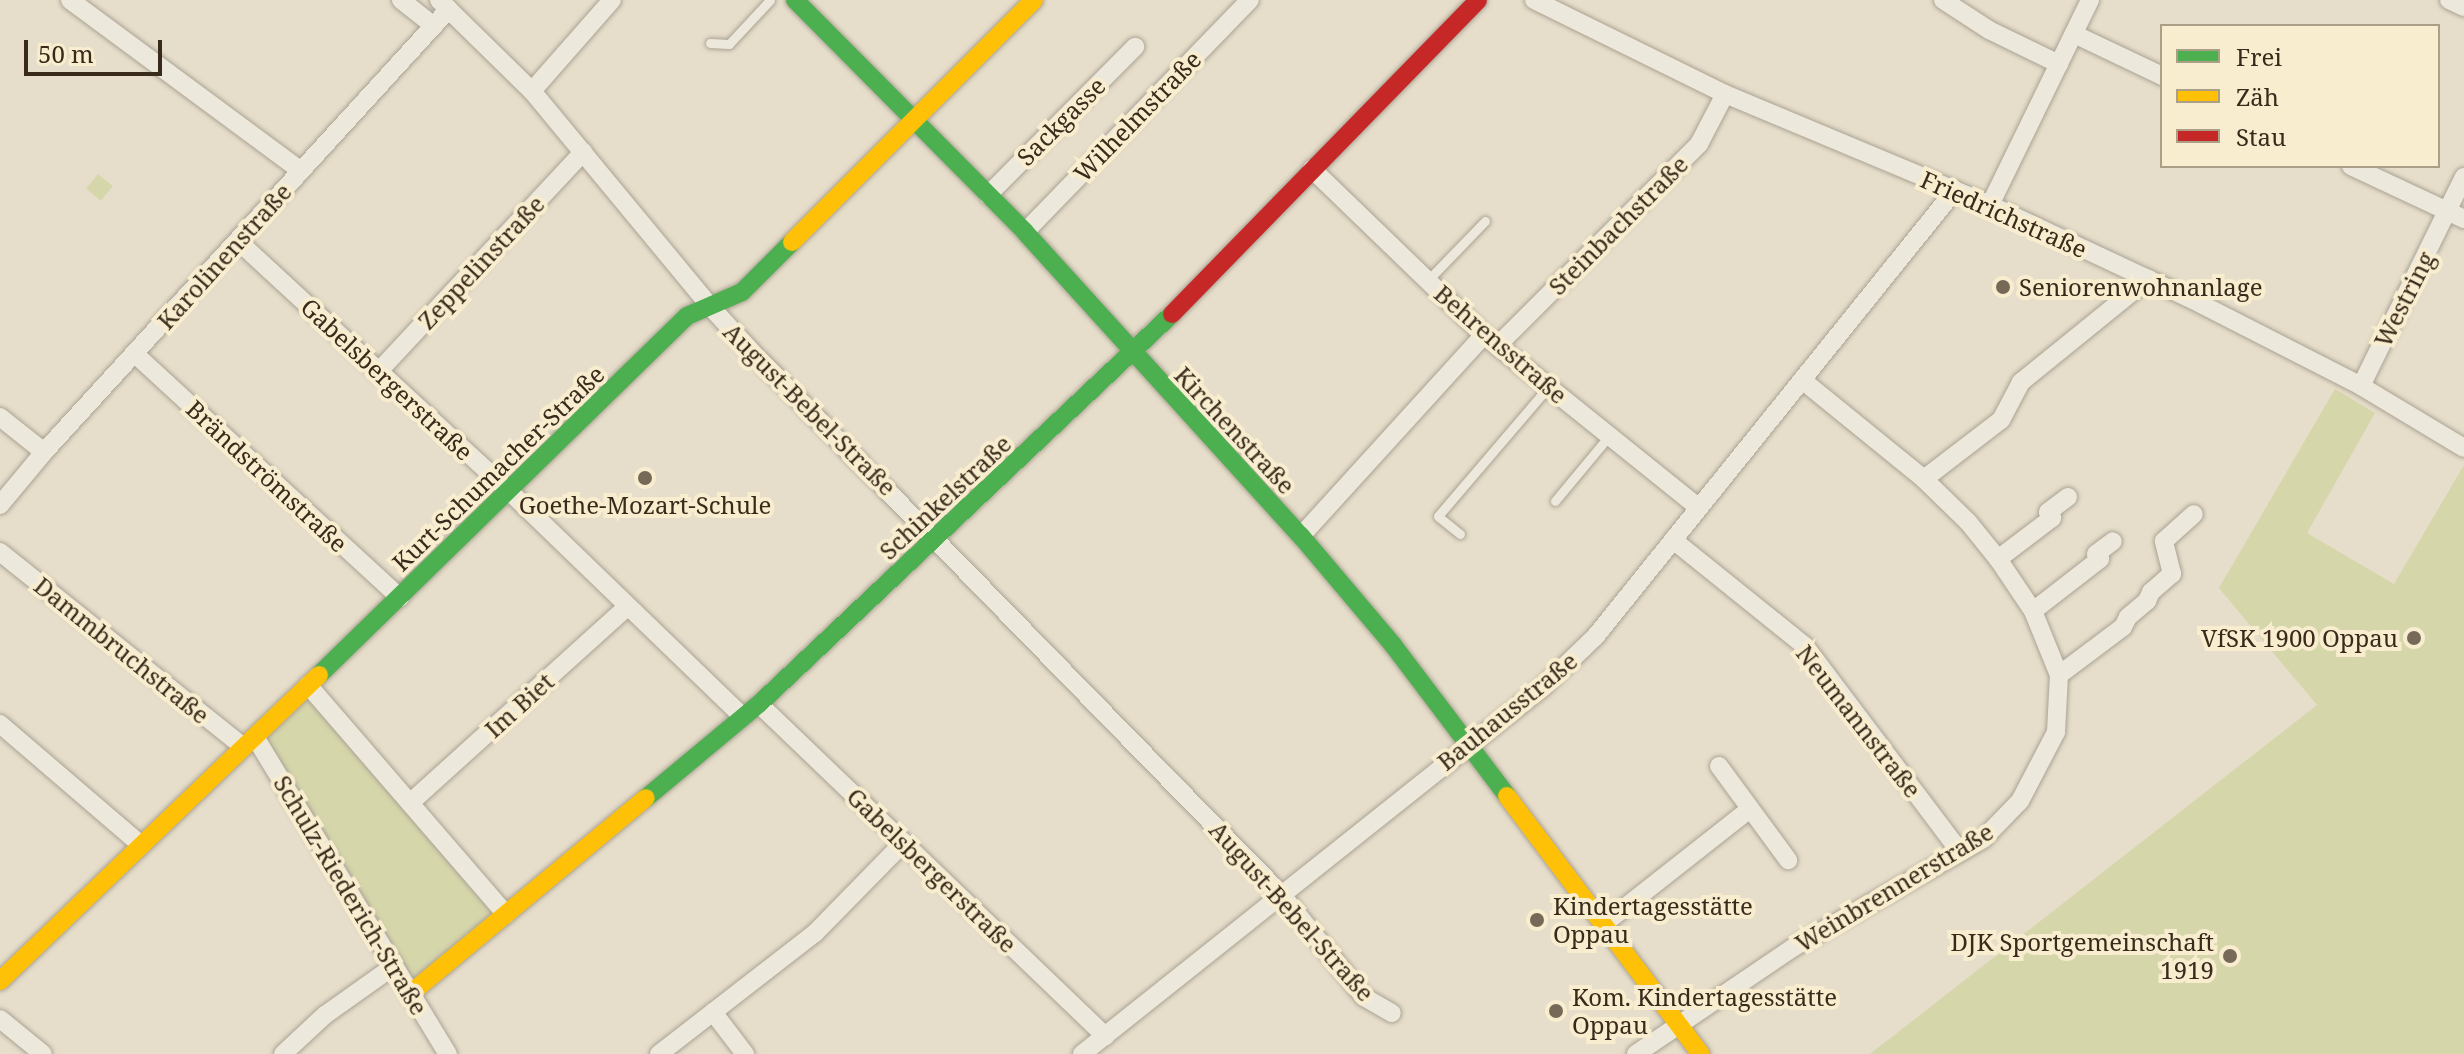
<!DOCTYPE html>
<meta charset="utf-8">
<style>
body{margin:0}
#map{position:relative;width:2464px;height:1054px;overflow:hidden;background:#e6deca;font-family:"Noto Serif",serif}
div>[style]{position:absolute}
[style*='--x']{left:calc(var(--x)*1px);top:calc(var(--y)*1px);width:calc(var(--w)*1px);rotate:calc(var(--a)*1deg)}
.green>*{inset:0;background:#d6d6ab;transform-origin:0 0}
.roads{filter:drop-shadow(0 0 2px #aba294) drop-shadow(0 0 2px #aba294)}
.lane>*{height:9px;margin:-4.5px;padding:0 4.5px;transform-origin:4.5px;border-radius:4.5px;background:#ede8dc}
.street>*{height:18px;margin:-9px;padding:0 9px;transform-origin:9px;border-radius:9px;background:#ede8dc}
.fast>*{height:18px;margin:-9px;padding:0 9px;transform-origin:9px;border-radius:9px;background:#4caf50}
.slow>*{height:18px;margin:-9px;padding:0 9px;transform-origin:9px;border-radius:9px;background:#ffc107}
.jam>*{height:18px;margin:-9px;padding:0 9px;transform-origin:9px;border-radius:9px;background:#c62828}
.dots>*{width:22px;height:22px;translate:-50% -50%;box-sizing:border-box;border:4px solid #f8edcf;border-radius:50%}
span{translate:-50% -50%;white-space:nowrap;text-align:center;line-height:1.15;-webkit-text-stroke:8px #f8edcf;paint-order:stroke}
.street-label{font-size:24px;color:#392a1b}
.poi-label{font-size:24px;color:#392a1b}
.left{translate:0 -50%;text-align:left}
.right{translate:-100% -50%;text-align:right}
.legend{position:absolute;left:2160px;top:24px;width:280px;height:144px;box-sizing:border-box;background:#f8edcf;border:2px solid #ac9f87;margin:0;padding:10px 14px;list-style:none;font-size:24px;color:#392a1b}
.legend li{display:flex;align-items:center;gap:16px;height:40px}
.legend b{width:40px;border:2px solid #ac9f87}
.scale{position:absolute;left:24px;top:40px;width:138px;height:36px;box-sizing:border-box;border:4px solid #392a1b;border-top:0;padding-left:10px;font-size:24px;line-height:28px;white-space:nowrap;color:#392a1b;-webkit-text-stroke:6px #f8edcf;paint-order:stroke}
</style>
<div id="map">
<div class="green">
<i style="left:98px;top:174px;width:19px;height:19px;rotate:39deg"></i>
<i style="clip-path:polygon(2335px 389px,2375px 413px,2307px 533px,2394px 584px,2464px 465px,2464px 1054px,1870px 1054px,2317px 705px,2219px 588px)"></i>
<i style="clip-path:polygon(308px 694px,498px 912px,412px 983px,264px 738px)"></i>
</div>
<div class="roads">
<div class="lane">
<i style="--x:710;--y:43;--w:19;--a:3"></i>
<i style="--x:729;--y:44;--w:60;--a:-47"></i>
<i style="--x:1428;--y:280;--w:82;--a:-46"></i>
<i style="--x:1555;--y:501;--w:85;--a:-50.3"></i>
<i style="--x:1460;--y:534;--w:28;--a:-141"></i>
<i style="--x:1438;--y:516;--w:170;--a:-49.5"></i>
</div>
<div class="street">
<i style="--x:70;--y:0;--w:287;--a:36.5"></i>
<i style="--x:401;--y:0;--w:42;--a:38.2"></i>
<i style="--x:439;--y:0;--w:130;--a:44.4"></i>
<i style="--x:532;--y:91;--w:278;--a:50.4"></i>
<i style="--x:709;--y:305;--w:65;--a:47.5"></i>
<i style="--x:753;--y:353;--w:756;--a:45.7"></i>
<i style="--x:1281;--y:894;--w:132;--a:51.1"></i>
<i style="--x:1364;--y:997;--w:32;--a:30"></i>
<i style="--x:1534;--y:0;--w:213;--a:26.2"></i>
<i style="--x:1725;--y:94;--w:287;--a:22.7"></i>
<i style="--x:1990;--y:205;--w:233;--a:25.1"></i>
<i style="--x:2201;--y:304;--w:180;--a:27.1"></i>
<i style="--x:2361;--y:386;--w:120;--a:31"></i>
<i style="--x:1943;--y:0;--w:55;--a:33.1"></i>
<i style="--x:1989;--y:30;--w:78;--a:25.9"></i>
<i style="--x:2449;--y:0;--w:17;--a:25"></i>
<i style="--x:2074;--y:34;--w:98;--a:25.5"></i>
<i style="--x:532;--y:91;--w:121;--a:-48.7"></i>
<i style="--x:2351;--y:166;--w:125;--a:25.1"></i>
<i style="--x:1312;--y:169;--w:239;--a:44"></i>
<i style="--x:1484;--y:335;--w:276;--a:38.8"></i>
<i style="--x:988;--y:195;--w:209;--a:-45.2"></i>
<i style="--x:1990;--y:205;--w:228;--a:-64"></i>
<i style="--x:1025;--y:232;--w:323;--a:-45.9"></i>
<i style="--x:238;--y:241;--w:369;--a:42.7"></i>
<i style="--x:509;--y:491;--w:325;--a:44"></i>
<i style="--x:1497;--y:346;--w:286;--a:-45"></i>
<i style="--x:1699;--y:144;--w:56;--a:-62.5"></i>
<i style="--x:135;--y:354;--w:360;--a:42.6"></i>
<i style="--x:378;--y:372;--w:301;--a:-47"></i>
<i style="--x:2361;--y:386;--w:233;--a:-63.8"></i>
<i style="--x:0;--y:417;--w:56;--a:38.5"></i>
<i style="--x:1924;--y:479;--w:97;--a:-37.5"></i>
<i style="--x:2001;--y:420;--w:43;--a:-62.2"></i>
<i style="--x:2021;--y:382;--w:164;--a:-39"></i>
<i style="--x:0;--y:505;--w:69;--a:-50.3"></i>
<i style="--x:44;--y:452;--w:600;--a:-47.57"></i>
<i style="--x:1301;--y:536;--w:272;--a:-47.7"></i>
<i style="--x:1673;--y:540;--w:169;--a:38.8"></i>
<i style="--x:1805;--y:646;--w:258;--a:53"></i>
<i style="--x:0;--y:552;--w:312;--a:38.7"></i>
<i style="--x:1998;--y:559;--w:68;--a:-37.2"></i>
<i style="--x:2052;--y:518;--w:7;--a:-124"></i>
<i style="--x:2048;--y:512;--w:25;--a:-37"></i>
<i style="--x:2033;--y:611;--w:85;--a:-37.8"></i>
<i style="--x:2100;--y:559;--w:6;--a:-129"></i>
<i style="--x:2096;--y:554;--w:21;--a:-37"></i>
<i style="--x:2059;--y:675;--w:80;--a:-36.9"></i>
<i style="--x:2123;--y:627;--w:11;--a:-63"></i>
<i style="--x:2128;--y:617;--w:25;--a:-40"></i>
<i style="--x:2147;--y:601;--w:10;--a:-66"></i>
<i style="--x:2151;--y:592;--w:28;--a:-41"></i>
<i style="--x:2172;--y:574;--w:34;--a:-104"></i>
<i style="--x:2164;--y:541;--w:40;--a:-42"></i>
<i style="--x:308;--y:685;--w:303;--a:49.2"></i>
<i style="--x:759;--y:704;--w:480;--a:43.8"></i>
<i style="--x:0;--y:724;--w:186;--a:40.6"></i>
<i style="--x:255;--y:737;--w:371;--a:58.7"></i>
<i style="--x:1719;--y:766;--w:117;--a:53.7"></i>
<i style="--x:410;--y:803;--w:292;--a:-42.1"></i>
<i style="--x:1605;--y:923;--w:184;--a:-38.2"></i>
<i style="--x:713;--y:1012;--w:53;--a:52.7"></i>
<i style="--x:0;--y:1019;--w:55;--a:39.1"></i>
<i style="--x:283;--y:1054;--w:57;--a:-42.9"></i>
<i style="--x:325;--y:1015;--w:85;--a:-35.4"></i>
<i style="--x:659;--y:1054;--w:197;--a:-37.8"></i>
<i style="--x:815;--y:933;--w:127;--a:-45.6"></i>
<i style="--x:1082;--y:1054;--w:589;--a:-38.52"></i>
<i style="--x:1543;--y:687;--w:72;--a:-43.9"></i>
<i style="--x:1595;--y:637;--w:574;--a:-51.15"></i>
<i style="--x:1636;--y:1054;--w:191;--a:-34.1"></i>
<i style="--x:1794;--y:947;--w:218;--a:-29.7"></i>
<i style="--x:1983;--y:839;--w:53;--a:-45.8"></i>
<i style="--x:2020;--y:801;--w:78;--a:-62.4"></i>
<i style="--x:2056;--y:732;--w:57;--a:-87"></i>
<i style="--x:2059;--y:675;--w:69;--a:-112.1"></i>
<i style="--x:2033;--y:611;--w:63;--a:-123.9"></i>
<i style="--x:1998;--y:559;--w:48;--a:-129"></i>
<i style="--x:1968;--y:522;--w:62;--a:-135.7"></i>
<i style="--x:1924;--y:479;--w:157;--a:-140.9"></i>
</div>
<div class="fast">
<i style="--x:795;--y:0;--w:327;--a:45.2"></i>
<i style="--x:1025;--y:232;--w:411;--a:47.8"></i>
<i style="--x:1301;--y:536;--w:143;--a:49.8"></i>
<i style="--x:1393;--y:645;--w:189;--a:52.9"></i>
<i style="--x:319;--y:675;--w:514;--a:-44.29"></i>
<i style="--x:687;--y:316;--w:60;--a:-23.6"></i>
<i style="--x:742;--y:292;--w:71;--a:-45"></i>
<i style="--x:646;--y:798;--w:147;--a:-39.8"></i>
<i style="--x:759;--y:704;--w:568;--a:-43.36"></i>
</div>
<div class="slow">
<i style="--x:792;--y:242;--w:342;--a:-45"></i>
<i style="--x:1507;--y:796;--w:323;--a:53.1"></i>
<i style="--x:0;--y:981;--w:442;--a:-43.8"></i>
<i style="--x:411;--y:993;--w:305;--a:-39.7"></i>
</div>
<div class="jam">
<i style="--x:1172;--y:314;--w:438;--a:-45.7"></i>
</div>
</div>
<div class="dots">
<i style="left:2003px;top:287px;background:#766958"></i>
<i style="left:645px;top:478px;background:#766958"></i>
<i style="left:2414px;top:638px;background:#766958"></i>
<i style="left:1537px;top:920px;background:#766958"></i>
<i style="left:2230px;top:956px;background:#766958"></i>
<i style="left:1556px;top:1011px;background:#766958"></i>
</div>
<div class="street-label">
<span style="left:1137px;top:116px;rotate:-46deg">Wilhelmstraße</span>
<span style="left:1061px;top:121px;rotate:-45deg">Sackgasse</span>
<span style="left:2004px;top:214px;rotate:24deg">Friedrichstraße</span>
<span style="left:1618px;top:225px;rotate:-45deg">Steinbachstraße</span>
<span style="left:224px;top:256px;rotate:-48deg">Karolinenstraße</span>
<span style="left:481px;top:262px;rotate:-47deg">Zeppelinstraße</span>
<span style="left:2404px;top:299px;rotate:-63deg">Westring</span>
<span style="left:1501px;top:344px;rotate:41deg">Behrensstraße</span>
<span style="left:387px;top:379px;rotate:43deg">Gabelsbergerstraße</span>
<span style="left:810px;top:409px;rotate:45deg">August-Bebel-Straße</span>
<span style="left:1235px;top:430px;rotate:47deg">Kirchenstraße</span>
<span style="left:498px;top:468px;rotate:-44deg">Kurt-Schumacher-Straße</span>
<span style="left:267px;top:476px;rotate:43deg">Brändströmstraße</span>
<span style="left:945px;top:497px;rotate:-43deg">Schinkelstraße</span>
<span style="left:122px;top:650px;rotate:39deg">Dammbruchstraße</span>
<span style="left:519px;top:705px;rotate:-42deg">Im Biet</span>
<span style="left:1507px;top:711px;rotate:-39deg">Bauhausstraße</span>
<span style="left:1859px;top:721px;rotate:52deg">Neumannstraße</span>
<span style="left:932px;top:870px;rotate:44deg">Gabelsbergerstraße</span>
<span style="left:1894px;top:887px;rotate:-31deg">Weinbrennerstraße</span>
<span style="left:351px;top:895px;rotate:59deg">Schulz-Riederich-Straße</span>
<span style="left:1292px;top:911px;rotate:48deg">August-Bebel-Straße</span>
</div>
<div class="poi-label">
<span class="left" style="left:2019px;top:287px">Seniorenwohnanlage</span>
<span style="left:645px;top:505px">Goethe-Mozart-Schule</span>
<span class="right" style="left:2398px;top:638px">VfSK 1900 Oppau</span>
<span class="left" style="left:1553px;top:920px">Kindertagesstätte<br>Oppau</span>
<span class="right" style="left:2214px;top:956px">DJK Sportgemeinschaft<br>1919</span>
<span class="left" style="left:1572px;top:1011px">Kom. Kindertagesstätte<br>Oppau</span>
</div>
<ul class="legend">
<li><b style="height:10px;background:#4caf50"></b>Frei</li>
<li><b style="height:10px;background:#ffc107"></b>Zäh</li>
<li><b style="height:10px;background:#c62828"></b>Stau</li>
</ul>
<div class="scale">50 m</div>
</div>
